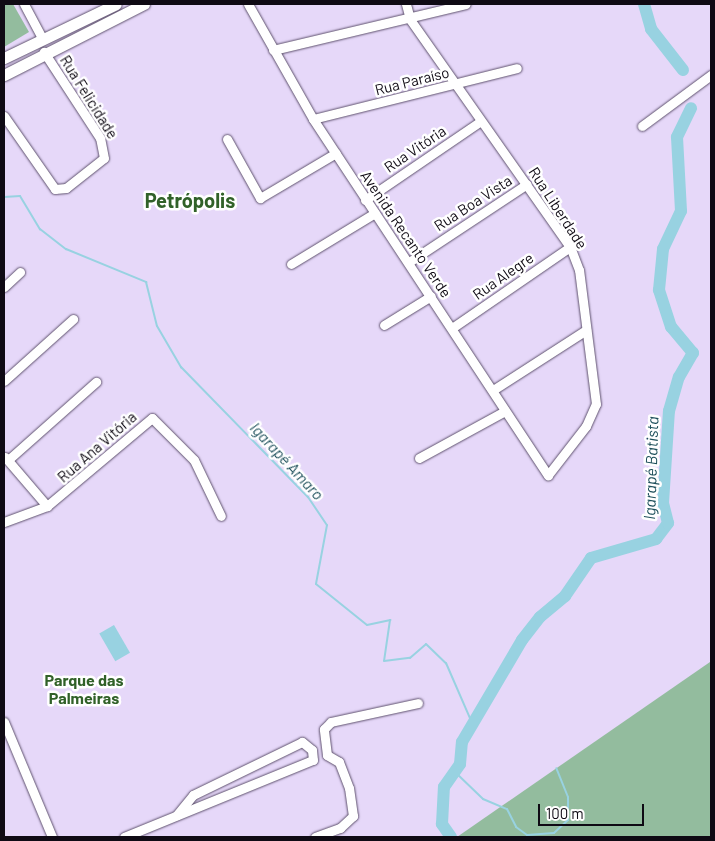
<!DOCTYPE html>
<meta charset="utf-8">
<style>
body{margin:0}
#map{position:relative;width:715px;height:841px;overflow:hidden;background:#e6d8f9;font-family:Barlow,sans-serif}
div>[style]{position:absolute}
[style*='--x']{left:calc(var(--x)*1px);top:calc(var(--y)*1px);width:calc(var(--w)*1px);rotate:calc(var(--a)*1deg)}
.green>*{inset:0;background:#93bc9e}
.water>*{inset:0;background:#98d2e1;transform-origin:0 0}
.stream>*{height:2px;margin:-1px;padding:0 1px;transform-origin:1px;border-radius:1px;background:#98d2e1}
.river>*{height:12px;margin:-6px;padding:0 6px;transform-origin:6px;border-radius:6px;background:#98d2e1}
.roads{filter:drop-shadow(0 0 1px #5f526e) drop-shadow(0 0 1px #5f526e)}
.minor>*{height:9px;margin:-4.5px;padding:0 4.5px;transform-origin:4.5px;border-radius:4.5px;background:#fff}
.major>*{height:11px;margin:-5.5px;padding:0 5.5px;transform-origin:5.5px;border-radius:5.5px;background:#fff}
span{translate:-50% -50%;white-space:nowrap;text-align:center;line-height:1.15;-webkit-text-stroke:5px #fff;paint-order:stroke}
.street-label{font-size:15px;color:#0f0a14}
.water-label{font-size:16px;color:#1c4e5a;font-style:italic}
.neighbourhood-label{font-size:16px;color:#316129;font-weight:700}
.district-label{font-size:20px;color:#316129;font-weight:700}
.frame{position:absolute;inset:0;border:5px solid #0f0a14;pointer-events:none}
.scale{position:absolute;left:538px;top:804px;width:106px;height:22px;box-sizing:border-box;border:2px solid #0f0a14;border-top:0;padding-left:6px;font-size:15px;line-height:18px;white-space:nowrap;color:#0f0a14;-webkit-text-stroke:4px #fff;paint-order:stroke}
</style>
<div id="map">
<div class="green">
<i style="clip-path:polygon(4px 4px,13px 4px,29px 32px,4px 47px)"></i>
<i style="clip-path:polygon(710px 662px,711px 837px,457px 837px)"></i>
</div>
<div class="water">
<i style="left:114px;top:625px;width:32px;height:17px;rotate:60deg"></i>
</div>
<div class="stream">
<i style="--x:4;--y:197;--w:16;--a:-4"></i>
<i style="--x:20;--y:196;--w:39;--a:59"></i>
<i style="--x:40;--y:229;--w:33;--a:38"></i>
<i style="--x:66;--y:249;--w:87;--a:22.4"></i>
<i style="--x:146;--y:282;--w:45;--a:76"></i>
<i style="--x:157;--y:326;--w:48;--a:59.7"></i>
<i style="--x:181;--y:367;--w:182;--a:45.7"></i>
<i style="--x:308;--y:497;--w:34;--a:56"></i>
<i style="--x:327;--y:525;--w:60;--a:100.6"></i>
<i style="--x:316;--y:584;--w:65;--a:38.8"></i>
<i style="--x:367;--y:625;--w:24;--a:-12"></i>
<i style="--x:390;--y:620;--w:41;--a:98.3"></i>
<i style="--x:384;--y:661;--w:26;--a:-7"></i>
<i style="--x:410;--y:658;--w:21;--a:-41"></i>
<i style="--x:426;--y:644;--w:28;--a:44"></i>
<i style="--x:446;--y:663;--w:68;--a:66.5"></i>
<i style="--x:455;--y:772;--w:39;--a:44"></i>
<i style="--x:483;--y:799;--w:26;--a:23"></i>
<i style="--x:507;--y:809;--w:20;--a:63"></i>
<i style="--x:516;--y:827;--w:14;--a:36"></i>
<i style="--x:527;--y:835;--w:27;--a:-4"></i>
<i style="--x:554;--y:833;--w:19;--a:-43"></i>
<i style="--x:568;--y:820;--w:23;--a:-90"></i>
<i style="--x:568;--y:797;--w:31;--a:-112"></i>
</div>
<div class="river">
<i style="--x:644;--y:4;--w:26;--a:74"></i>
<i style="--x:651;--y:29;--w:52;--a:52"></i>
<i style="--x:451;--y:837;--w:16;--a:-125"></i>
<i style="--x:442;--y:824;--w:37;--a:-87"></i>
<i style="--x:444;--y:787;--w:28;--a:-55"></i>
<i style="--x:460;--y:764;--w:22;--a:-85"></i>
<i style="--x:462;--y:742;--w:118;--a:-59.5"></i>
<i style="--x:522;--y:640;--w:29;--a:-52"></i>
<i style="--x:540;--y:617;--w:33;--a:-40"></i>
<i style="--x:565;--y:596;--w:46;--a:-55.6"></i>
<i style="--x:591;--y:558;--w:68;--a:-16.3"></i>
<i style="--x:656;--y:539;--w:20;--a:-53"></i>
<i style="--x:668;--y:523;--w:21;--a:-104"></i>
<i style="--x:663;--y:503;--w:92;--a:-86.3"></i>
<i style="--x:669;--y:411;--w:35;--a:-74"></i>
<i style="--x:679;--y:377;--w:28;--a:-60"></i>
<i style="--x:693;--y:353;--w:34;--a:-130"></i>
<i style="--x:671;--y:327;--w:39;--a:-108"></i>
<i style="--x:659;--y:290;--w:41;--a:-84.4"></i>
<i style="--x:663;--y:249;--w:42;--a:-64.7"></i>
<i style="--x:681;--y:211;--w:74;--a:-93.1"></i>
<i style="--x:677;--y:137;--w:32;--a:-64"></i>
</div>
<div class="roads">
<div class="minor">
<i style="--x:24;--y:4;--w:40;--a:62"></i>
<i style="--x:248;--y:4;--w:132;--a:60.5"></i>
<i style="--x:313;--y:119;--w:427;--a:56.6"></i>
<i style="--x:548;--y:475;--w:62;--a:-52.2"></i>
<i style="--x:586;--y:426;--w:24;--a:-66"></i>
<i style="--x:596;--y:404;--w:135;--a:-97.2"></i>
<i style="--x:579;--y:270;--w:25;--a:-111"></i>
<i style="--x:570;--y:247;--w:279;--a:-125.1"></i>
<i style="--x:410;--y:19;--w:16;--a:-105"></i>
<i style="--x:273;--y:50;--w:198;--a:-13.4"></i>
<i style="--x:4;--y:116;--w:89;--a:55.1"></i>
<i style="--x:55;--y:189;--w:11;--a:-5"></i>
<i style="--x:66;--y:188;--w:48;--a:-38.3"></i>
<i style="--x:104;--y:158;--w:20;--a:-101"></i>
<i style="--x:100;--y:138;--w:103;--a:-123.1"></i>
<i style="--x:313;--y:119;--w:210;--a:-14"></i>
<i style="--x:642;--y:126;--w:86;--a:-36.5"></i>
<i style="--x:227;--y:139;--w:68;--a:60.8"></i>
<i style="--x:260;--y:198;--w:88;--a:-30.6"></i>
<i style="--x:365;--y:200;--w:140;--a:-34.3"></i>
<i style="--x:409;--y:262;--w:141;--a:-33.5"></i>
<i style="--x:291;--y:264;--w:98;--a:-31.3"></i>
<i style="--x:4;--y:287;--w:22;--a:-43"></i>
<i style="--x:384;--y:325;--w:55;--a:-31.7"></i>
<i style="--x:452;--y:328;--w:143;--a:-34.5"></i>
<i style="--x:4;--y:381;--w:93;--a:-41.9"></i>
<i style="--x:493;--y:390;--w:111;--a:-32.8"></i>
<i style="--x:5;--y:457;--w:65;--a:49.4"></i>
<i style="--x:419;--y:458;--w:98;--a:-28.7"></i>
<i style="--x:8;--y:460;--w:118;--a:-41.6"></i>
<i style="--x:4;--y:522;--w:46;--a:-20.4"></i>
<i style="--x:47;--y:506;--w:137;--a:-40"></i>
<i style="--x:152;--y:418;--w:59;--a:45"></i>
<i style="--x:194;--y:460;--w:62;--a:64.3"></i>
<i style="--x:4;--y:722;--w:125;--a:67.3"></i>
<i style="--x:124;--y:837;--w:204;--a:-22.2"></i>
<i style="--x:313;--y:760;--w:10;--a:-96"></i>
<i style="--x:312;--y:750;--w:13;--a:-141"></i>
<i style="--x:302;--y:742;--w:121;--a:154.1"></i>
<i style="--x:193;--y:795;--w:26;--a:129"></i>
<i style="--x:315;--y:837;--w:27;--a:-20"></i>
<i style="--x:340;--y:828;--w:18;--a:-43"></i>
<i style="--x:353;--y:816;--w:28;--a:-98"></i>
<i style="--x:349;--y:788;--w:28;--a:-111"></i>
<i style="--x:339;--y:762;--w:14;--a:-150"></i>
<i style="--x:327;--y:755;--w:26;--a:-97"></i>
<i style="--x:324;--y:729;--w:10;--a:-45"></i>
<i style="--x:331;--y:722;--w:89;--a:-12.3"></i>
</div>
<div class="major">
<i style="--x:4;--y:58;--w:124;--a:-25.7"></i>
<i style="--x:4;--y:75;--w:157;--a:-26.9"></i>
</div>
</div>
<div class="street-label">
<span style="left:412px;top:81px;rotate:-14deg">Rua Paraíso</span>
<span style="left:89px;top:97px;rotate:58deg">Rua Felicidade</span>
<span style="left:415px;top:149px;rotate:-34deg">Rua Vitória</span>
<span style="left:473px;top:203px;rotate:-33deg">Rua Boa Vista</span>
<span style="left:558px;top:208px;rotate:57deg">Rua Liberdade</span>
<span style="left:406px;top:234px;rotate:56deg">Avenida Recanto Verde</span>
<span style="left:503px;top:276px;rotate:-35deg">Rua Alegre</span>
<span style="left:97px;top:447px;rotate:-41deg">Rua Ana Vitória</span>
</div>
<div class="water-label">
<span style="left:287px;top:461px;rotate:47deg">Igarapé Amaro</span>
<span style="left:651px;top:468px;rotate:-88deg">Igarapé Batista</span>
</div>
<div class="neighbourhood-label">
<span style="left:84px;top:689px">Parque das<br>Palmeiras</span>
</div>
<div class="district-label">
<span style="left:190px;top:200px">Petrópolis</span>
</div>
<div class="frame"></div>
<div class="scale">100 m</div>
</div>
